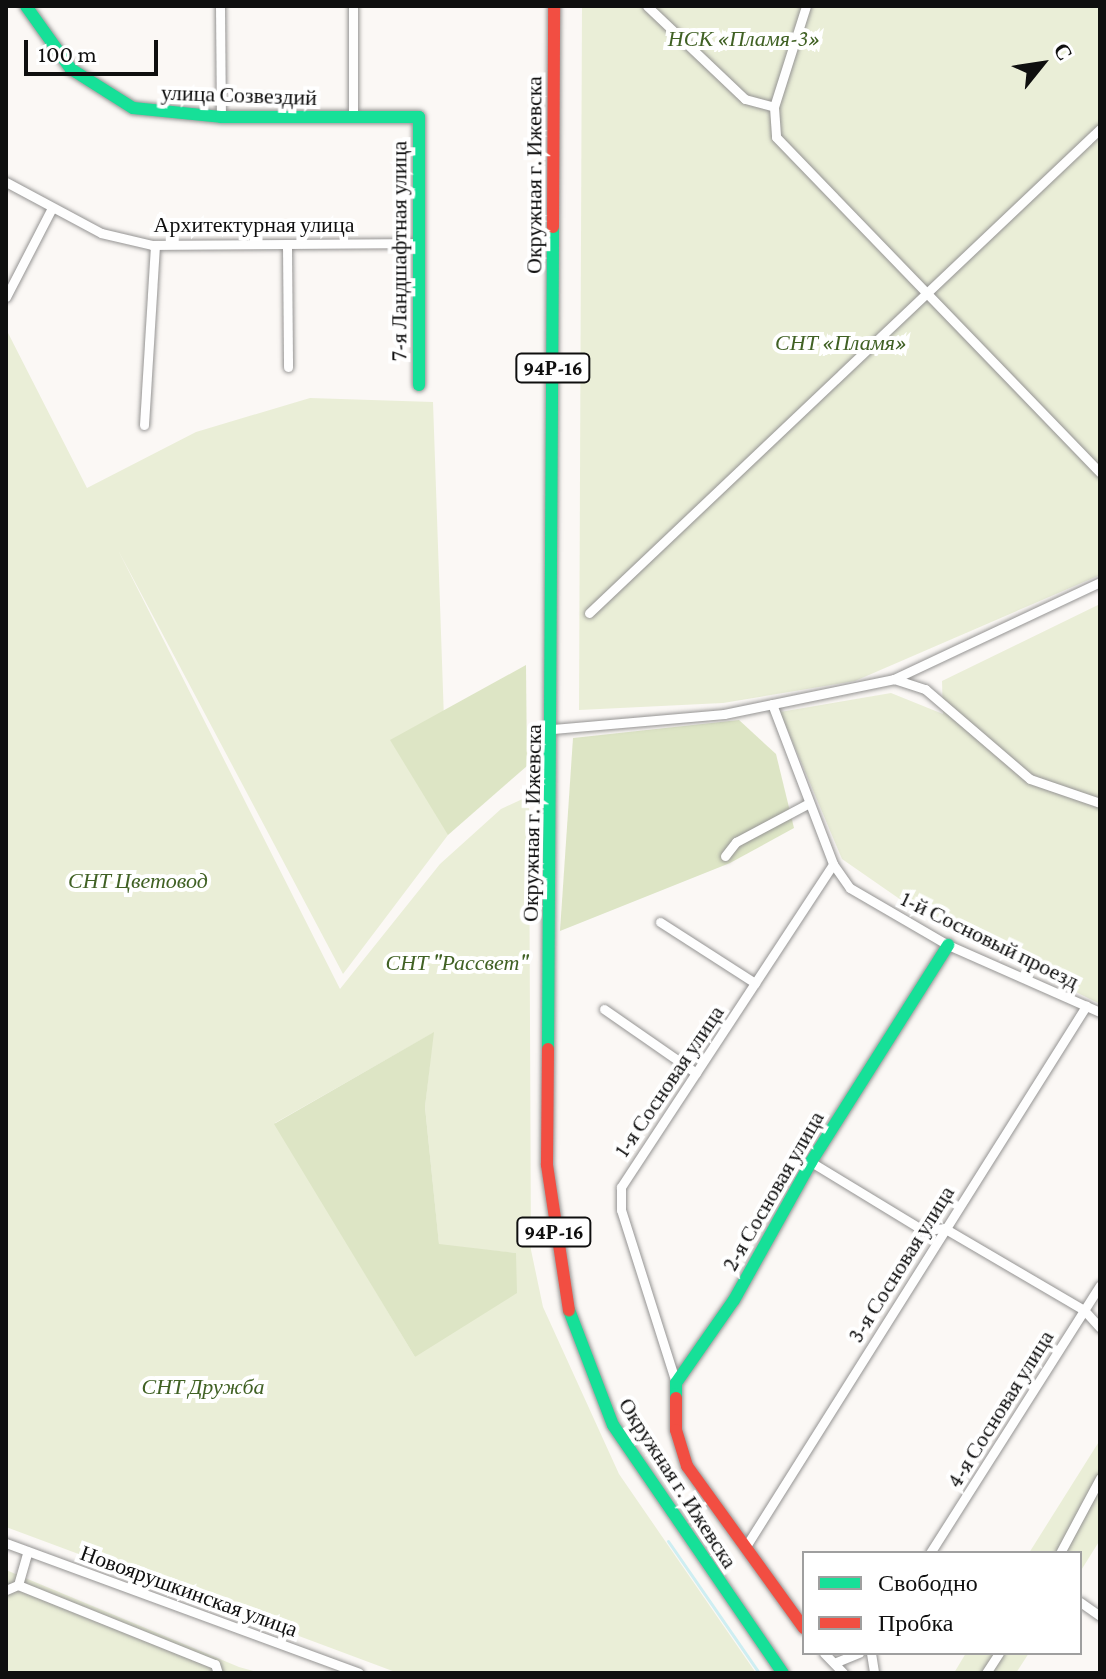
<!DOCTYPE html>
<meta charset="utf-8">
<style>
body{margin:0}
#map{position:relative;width:1106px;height:1679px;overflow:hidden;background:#fbf8f5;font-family:"Crimson Pro",serif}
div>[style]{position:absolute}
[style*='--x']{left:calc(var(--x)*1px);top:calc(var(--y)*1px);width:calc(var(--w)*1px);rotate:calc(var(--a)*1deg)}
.green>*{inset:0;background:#eaeed7}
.forest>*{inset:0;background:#dde5c5}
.stream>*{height:3px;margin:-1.5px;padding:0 1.5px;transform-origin:1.5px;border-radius:1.5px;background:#ceeef2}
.roads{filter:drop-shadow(0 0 2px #959493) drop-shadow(0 0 2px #959493)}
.street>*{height:9px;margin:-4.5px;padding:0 4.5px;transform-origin:4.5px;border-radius:4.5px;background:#fefefe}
.fast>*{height:12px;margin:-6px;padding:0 6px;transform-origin:6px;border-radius:6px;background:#16e098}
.jam>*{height:12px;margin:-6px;padding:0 6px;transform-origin:6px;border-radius:6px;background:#f24e42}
span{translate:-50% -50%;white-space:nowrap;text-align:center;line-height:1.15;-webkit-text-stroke:8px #fff;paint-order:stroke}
.shield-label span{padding:2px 6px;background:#fff;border:2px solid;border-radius:6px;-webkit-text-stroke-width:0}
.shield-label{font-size:20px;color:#0f0f0f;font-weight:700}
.park-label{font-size:22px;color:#406124;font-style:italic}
.street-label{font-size:22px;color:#0f0f0f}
.frame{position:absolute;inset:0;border:8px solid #0f0f0f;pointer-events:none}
.legend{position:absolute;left:802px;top:1551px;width:280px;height:104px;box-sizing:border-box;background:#fff;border:2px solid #9f9f9f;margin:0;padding:10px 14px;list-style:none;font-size:24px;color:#0f0f0f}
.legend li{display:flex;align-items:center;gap:16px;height:40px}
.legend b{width:40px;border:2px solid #9f9f9f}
.north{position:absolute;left:1002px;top:24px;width:80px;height:80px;-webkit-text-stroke:6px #fff;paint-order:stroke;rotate:60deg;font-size:22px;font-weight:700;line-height:32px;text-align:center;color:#0f0f0f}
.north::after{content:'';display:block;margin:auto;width:28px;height:36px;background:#0f0f0f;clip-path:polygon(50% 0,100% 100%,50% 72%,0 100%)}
.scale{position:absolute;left:24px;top:40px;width:134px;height:36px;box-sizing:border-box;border:4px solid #0f0f0f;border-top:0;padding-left:10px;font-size:24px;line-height:28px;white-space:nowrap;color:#0f0f0f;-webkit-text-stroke:6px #fff;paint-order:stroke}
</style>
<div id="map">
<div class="green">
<i style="clip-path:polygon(582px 6px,1100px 6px,1100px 575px,855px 681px,723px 703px,579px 710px)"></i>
<i style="clip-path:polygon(evenodd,6px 329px,87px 488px,196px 432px,310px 398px,433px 402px,448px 835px,343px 974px,118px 550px,340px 989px,440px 864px,501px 809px,529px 796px,531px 1250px,543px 1307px,619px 1474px,756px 1673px,398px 1673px,6px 1527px,6px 329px,433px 1033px,425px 1107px,439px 1245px,516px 1253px,415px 1357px,275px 1123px,433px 1033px)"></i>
<i style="clip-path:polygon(1100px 604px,1100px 1004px,927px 918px,842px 859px,780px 712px,891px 693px,943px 714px,942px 681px)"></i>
<i style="clip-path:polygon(1100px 1440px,1100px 1540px,1080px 1572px,1080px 1553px,1029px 1553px)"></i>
<i style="clip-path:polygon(6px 1570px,239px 1667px,260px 1673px,6px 1673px)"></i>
<i style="clip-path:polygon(966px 1653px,1029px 1653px,1016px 1673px,954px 1673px)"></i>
</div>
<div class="forest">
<i style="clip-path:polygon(526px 665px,527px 766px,448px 835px,390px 740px)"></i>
<i style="clip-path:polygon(739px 720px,776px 754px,794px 828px,730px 863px,560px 931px,573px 738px)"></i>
<i style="clip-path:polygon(434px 1032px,425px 1107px,439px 1244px,516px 1253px,517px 1293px,415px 1357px,274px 1124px)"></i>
</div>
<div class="stream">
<i style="--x:668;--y:1541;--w:160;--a:55.4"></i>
</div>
<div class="roads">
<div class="street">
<i style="--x:220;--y:6;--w:111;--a:89.5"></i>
<i style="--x:647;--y:6;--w:135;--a:43.5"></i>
<i style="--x:745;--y:99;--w:30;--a:15"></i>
<i style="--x:806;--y:6;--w:106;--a:107.6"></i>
<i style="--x:774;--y:107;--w:30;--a:86"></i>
<i style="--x:776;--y:137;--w:467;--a:46"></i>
<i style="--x:353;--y:117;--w:111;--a:-90"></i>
<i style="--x:6;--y:182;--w:108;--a:28.2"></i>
<i style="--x:101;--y:233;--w:52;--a:13.2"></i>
<i style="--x:152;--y:245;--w:267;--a:-0.4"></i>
<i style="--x:287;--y:246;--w:121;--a:89.5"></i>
<i style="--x:6;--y:297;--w:98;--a:-62.7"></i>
<i style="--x:144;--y:425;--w:180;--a:-86.5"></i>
<i style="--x:589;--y:613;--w:704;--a:-43.45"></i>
<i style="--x:894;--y:679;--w:228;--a:-25.2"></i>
<i style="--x:772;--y:704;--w:171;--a:69.1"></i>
<i style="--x:833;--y:864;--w:29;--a:55"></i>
<i style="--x:850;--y:888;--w:113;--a:30.2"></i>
<i style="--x:948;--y:945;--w:166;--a:23.8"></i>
<i style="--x:553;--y:729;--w:172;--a:-5"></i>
<i style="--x:724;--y:714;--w:174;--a:-11.6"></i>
<i style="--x:894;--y:679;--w:33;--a:18"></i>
<i style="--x:925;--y:689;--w:138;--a:40.6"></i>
<i style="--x:1030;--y:779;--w:74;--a:18.9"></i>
<i style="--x:725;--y:856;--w:18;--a:-52"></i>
<i style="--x:736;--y:842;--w:83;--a:-28.1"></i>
<i style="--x:660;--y:922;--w:113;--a:32.7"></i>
<i style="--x:604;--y:1009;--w:112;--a:34.8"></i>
<i style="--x:811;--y:1162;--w:131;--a:31.3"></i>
<i style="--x:923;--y:1230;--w:21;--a:-5"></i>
<i style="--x:944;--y:1228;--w:162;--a:30.4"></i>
<i style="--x:1084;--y:1310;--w:24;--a:48"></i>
<i style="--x:676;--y:1383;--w:182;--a:-107.6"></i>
<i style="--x:621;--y:1210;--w:23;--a:-90"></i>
<i style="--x:621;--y:1187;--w:386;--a:-56.7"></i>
<i style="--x:6;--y:1543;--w:376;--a:20.2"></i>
<i style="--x:748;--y:1543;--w:635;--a:-57.81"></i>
<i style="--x:930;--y:1553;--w:317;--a:-57.6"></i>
<i style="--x:1060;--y:1553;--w:85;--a:-61.9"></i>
<i style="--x:18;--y:1585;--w:212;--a:21.9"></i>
<i style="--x:215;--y:1664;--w:9;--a:72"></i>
<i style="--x:6;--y:1590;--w:13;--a:-23"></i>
<i style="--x:18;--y:1585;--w:35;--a:-74"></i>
<i style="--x:1080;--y:1602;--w:24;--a:35"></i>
<i style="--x:824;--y:1653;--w:28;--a:46"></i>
<i style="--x:871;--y:1653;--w:20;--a:81"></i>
<i style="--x:834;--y:1663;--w:27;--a:-22"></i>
<i style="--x:986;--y:1673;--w:24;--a:-57"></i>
</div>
<div class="fast">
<i style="--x:26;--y:6;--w:77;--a:54.5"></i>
<i style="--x:71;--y:69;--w:73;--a:32.2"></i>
<i style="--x:133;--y:108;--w:88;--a:5.8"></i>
<i style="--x:221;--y:117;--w:198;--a:0"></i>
<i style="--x:419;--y:117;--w:268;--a:90"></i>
<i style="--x:548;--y:1049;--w:822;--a:-89.65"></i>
<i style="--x:569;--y:1310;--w:123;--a:69.1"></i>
<i style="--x:613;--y:1425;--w:301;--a:55.6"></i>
<i style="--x:676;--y:1398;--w:15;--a:-90"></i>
<i style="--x:676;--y:1383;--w:101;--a:-55.1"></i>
<i style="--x:734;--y:1300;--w:158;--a:-60.8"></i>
<i style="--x:811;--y:1162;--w:257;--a:-57.7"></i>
</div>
<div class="jam">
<i style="--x:553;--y:227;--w:221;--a:-89.7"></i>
<i style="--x:548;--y:1049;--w:116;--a:90.5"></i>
<i style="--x:547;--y:1165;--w:147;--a:81.4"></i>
<i style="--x:676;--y:1398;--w:32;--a:90"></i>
<i style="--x:676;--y:1430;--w:38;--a:73"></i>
<i style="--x:687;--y:1466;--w:200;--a:54.2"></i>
</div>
</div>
<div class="shield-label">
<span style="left:553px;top:368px">94Р-16</span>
<span style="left:554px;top:1232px">94Р-16</span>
</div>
<div class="park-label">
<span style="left:744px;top:39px">НСК «Пламя-3»</span>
<span style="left:841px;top:343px">СНТ «Пламя»</span>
<span style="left:138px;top:881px">СНТ Цветовод</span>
<span style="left:457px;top:963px">СНТ "Рассвет"</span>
<span style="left:203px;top:1387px">СНТ Дружба</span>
</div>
<div class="street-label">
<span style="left:239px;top:95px;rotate:2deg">улица Созвездий</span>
<span style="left:534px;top:175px;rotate:-90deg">Окружная г. Ижевска</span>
<span style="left:254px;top:225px">Архитектурная улица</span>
<span style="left:399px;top:251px;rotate:-90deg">7-я Ландшафтная улица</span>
<span style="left:532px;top:823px;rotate:-89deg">Окружная г. Ижевска</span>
<span style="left:990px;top:940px;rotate:26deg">1-й Сосновый проезд</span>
<span style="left:669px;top:1081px;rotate:-56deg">1-я Сосновая улица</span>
<span style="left:773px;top:1191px;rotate:-60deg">2-я Сосновая улица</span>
<span style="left:901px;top:1264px;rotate:-58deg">3-я Сосновая улица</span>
<span style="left:1000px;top:1409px;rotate:-58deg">4-я Сосновая улица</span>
<span style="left:678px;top:1483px;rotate:57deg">Окружная г. Ижевска</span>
<span style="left:189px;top:1591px;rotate:20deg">Новоярушкинская улица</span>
</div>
<div class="frame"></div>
<ul class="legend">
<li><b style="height:10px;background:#16e098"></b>Свободно</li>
<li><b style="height:10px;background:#f24e42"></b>Пробка</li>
</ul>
<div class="north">С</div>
<div class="scale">100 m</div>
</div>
